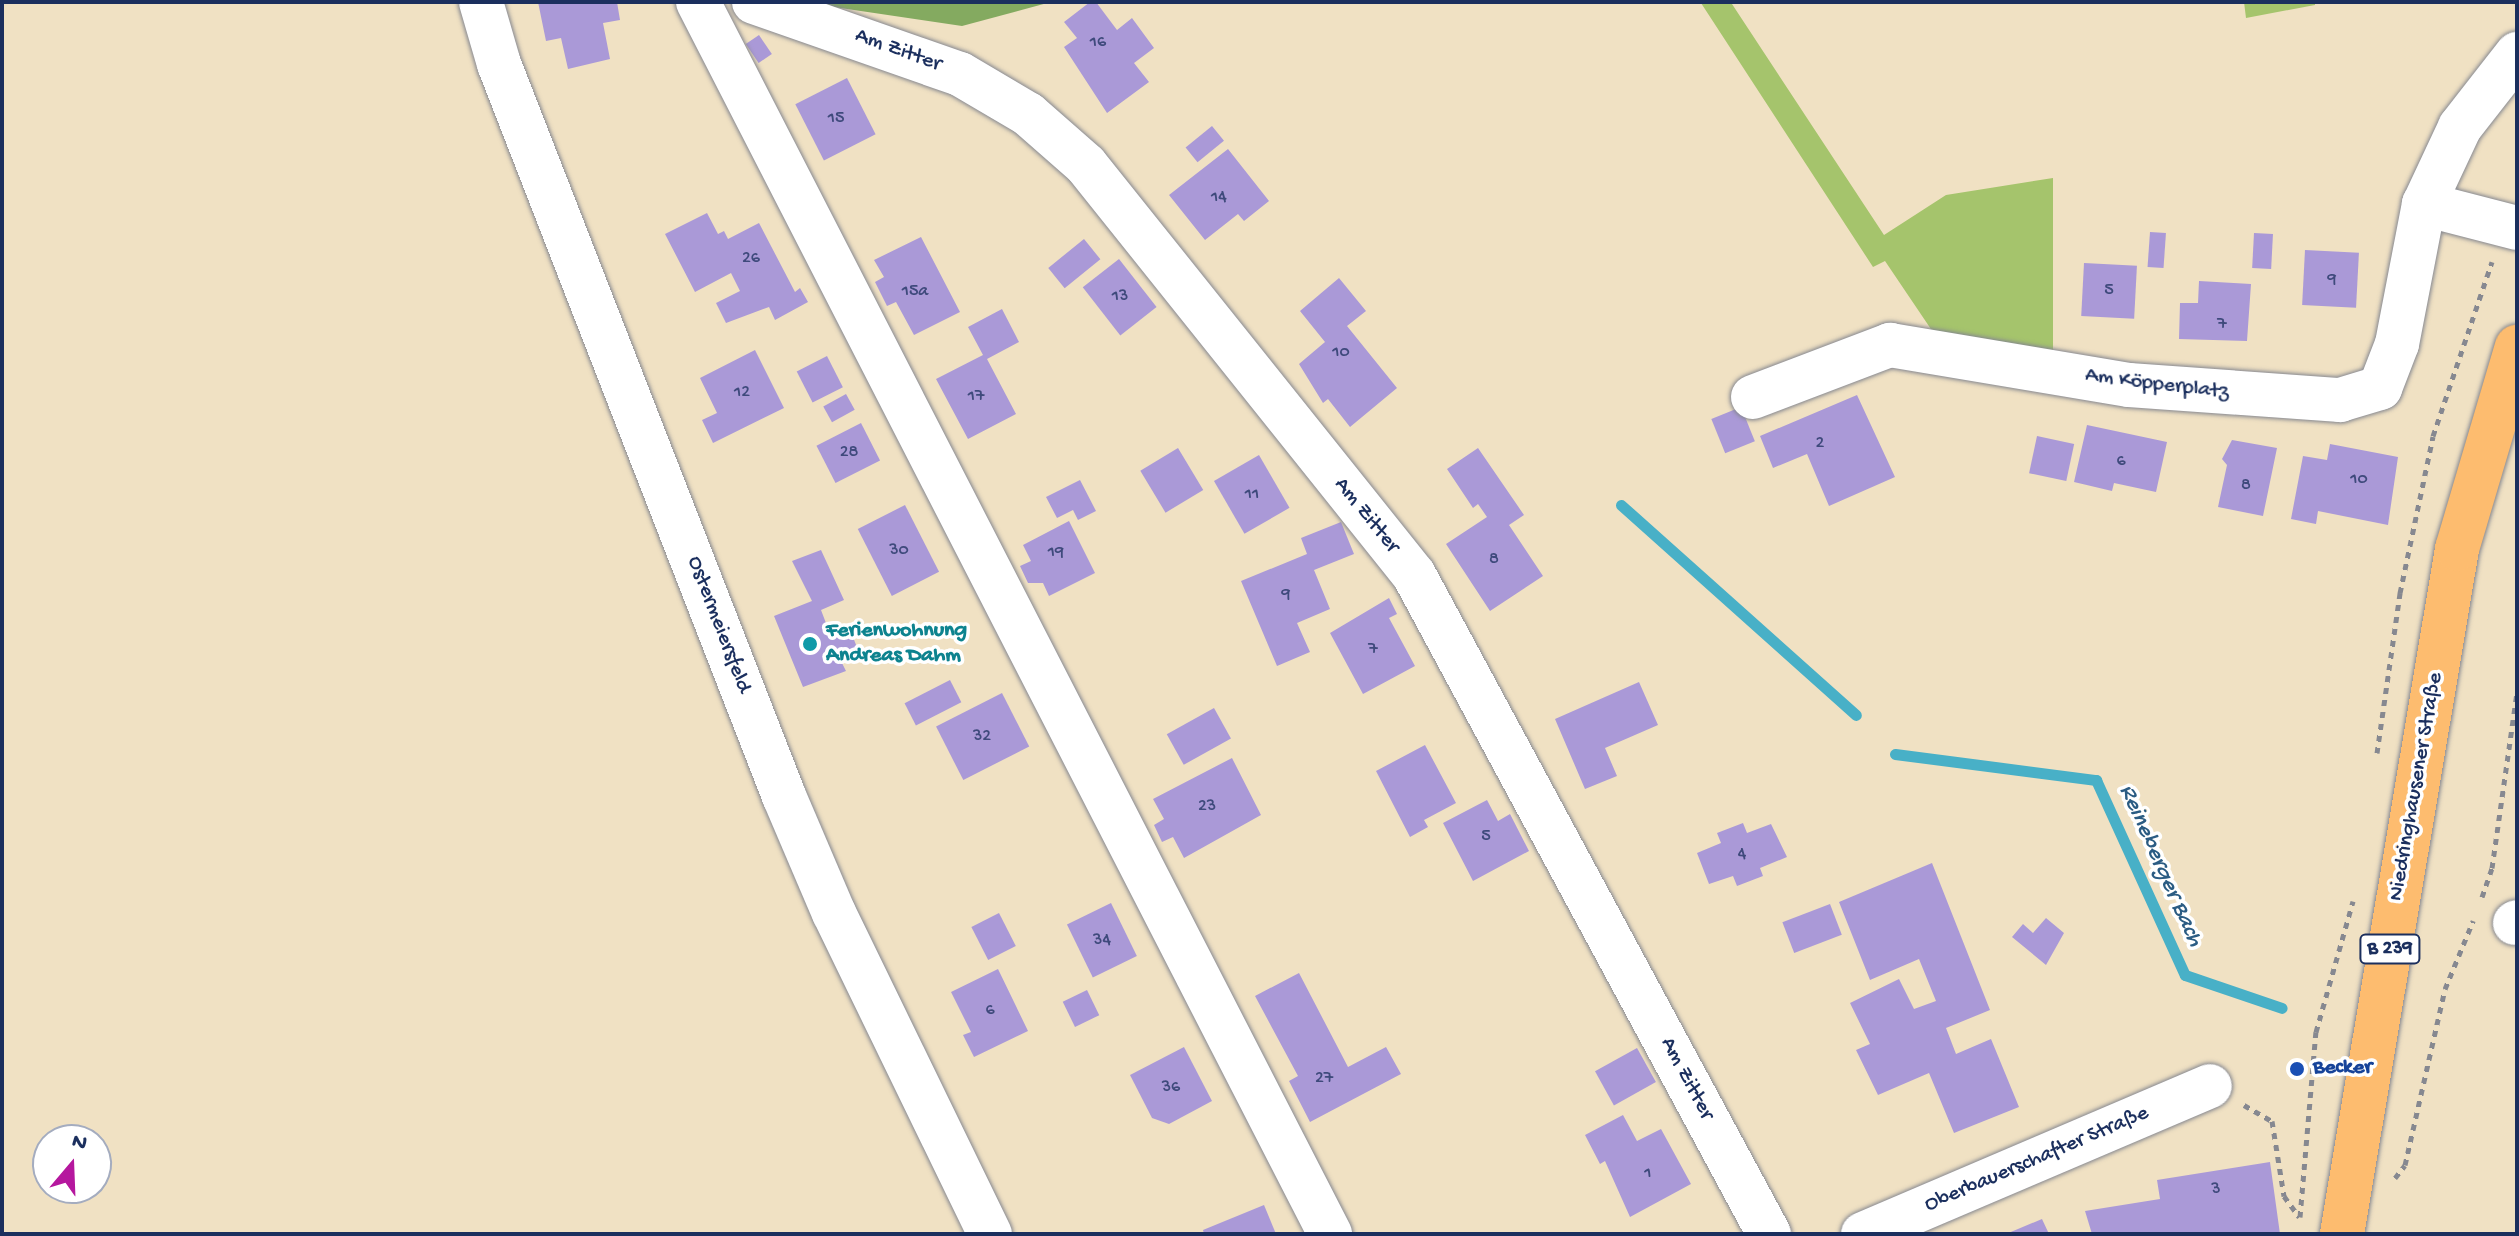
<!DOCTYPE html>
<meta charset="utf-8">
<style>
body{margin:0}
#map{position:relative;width:2519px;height:1236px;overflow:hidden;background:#f0e1c3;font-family:"Gochi Hand",sans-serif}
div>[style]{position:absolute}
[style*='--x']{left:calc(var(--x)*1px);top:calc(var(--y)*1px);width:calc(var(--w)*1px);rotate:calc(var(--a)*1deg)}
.green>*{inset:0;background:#a5c46c}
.forest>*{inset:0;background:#84aa60}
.stream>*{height:11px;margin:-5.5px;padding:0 5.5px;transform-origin:5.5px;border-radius:5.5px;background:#48b0c7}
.building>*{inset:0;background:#aa99d7;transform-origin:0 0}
.path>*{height:5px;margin-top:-2.5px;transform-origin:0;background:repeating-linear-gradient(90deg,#868890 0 6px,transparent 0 12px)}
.roads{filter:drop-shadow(0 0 2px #868890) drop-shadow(0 0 2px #868890)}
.minor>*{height:44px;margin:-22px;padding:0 22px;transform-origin:22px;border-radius:22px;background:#fff}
.major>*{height:44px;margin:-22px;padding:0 22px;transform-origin:22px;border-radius:22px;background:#fdbc6f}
.dots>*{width:22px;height:22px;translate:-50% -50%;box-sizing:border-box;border:4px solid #fff;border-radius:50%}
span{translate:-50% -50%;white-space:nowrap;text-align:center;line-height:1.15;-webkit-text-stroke:7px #fff;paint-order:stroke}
.number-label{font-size:18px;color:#3f4a7c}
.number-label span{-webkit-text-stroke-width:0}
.shield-label span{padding:2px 6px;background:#fff;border:2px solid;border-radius:6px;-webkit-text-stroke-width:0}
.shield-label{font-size:20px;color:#1b2f5e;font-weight:700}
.street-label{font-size:22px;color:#1b2f5e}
.culture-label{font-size:22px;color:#0d838f;font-weight:700}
.left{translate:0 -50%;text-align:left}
.transit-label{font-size:22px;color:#164399;font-weight:700}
.water-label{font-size:24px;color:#2b5c83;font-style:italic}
.frame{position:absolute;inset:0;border:4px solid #1b2f5e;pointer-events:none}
.north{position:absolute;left:32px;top:1124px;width:80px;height:80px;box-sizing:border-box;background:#fff;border:2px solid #a4acbf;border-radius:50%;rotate:19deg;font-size:22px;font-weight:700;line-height:32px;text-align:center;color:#1b2f5e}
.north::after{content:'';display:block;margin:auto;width:28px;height:36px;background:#b5179e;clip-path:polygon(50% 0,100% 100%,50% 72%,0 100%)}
</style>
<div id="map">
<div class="green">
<i style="clip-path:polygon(1741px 2px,1732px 4px,1884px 235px,1946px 195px,2053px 178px,2053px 364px,1941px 344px,1885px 261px,1873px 267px,1701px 3px)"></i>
<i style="clip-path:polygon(2244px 2px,2315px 2px,2315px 5px,2246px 18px)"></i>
</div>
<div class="forest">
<i style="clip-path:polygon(800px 2px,1051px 2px,962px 26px)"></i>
</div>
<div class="stream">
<i style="--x:1621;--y:505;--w:315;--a:41.8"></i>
<i style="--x:1895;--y:754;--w:203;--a:7.4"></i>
<i style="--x:2096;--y:780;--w:214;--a:65.5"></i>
<i style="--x:2185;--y:975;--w:102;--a:18.8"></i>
</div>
<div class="building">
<i style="clip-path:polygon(538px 2px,617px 2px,620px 20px,603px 23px,610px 59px,568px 69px,561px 38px,546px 41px)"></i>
<i style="clip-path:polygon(1090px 2px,1096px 2px,1117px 30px,1132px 18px,1154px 48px,1134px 63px,1149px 82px,1107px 113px,1064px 47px,1077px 38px,1064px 22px)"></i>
<i style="left:759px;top:35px;width:23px;height:16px;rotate:56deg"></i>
<i style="left:847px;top:78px;width:63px;height:58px;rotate:63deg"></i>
<i style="left:1212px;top:126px;width:19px;height:34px;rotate:51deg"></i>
<i style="clip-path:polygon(1228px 149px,1269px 201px,1244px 221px,1238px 214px,1205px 240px,1169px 195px)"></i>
<i style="clip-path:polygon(707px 213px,718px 234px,724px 231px,728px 239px,759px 223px,795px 292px,800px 288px,808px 302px,775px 320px,769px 307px,726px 323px,716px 303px,740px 291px,731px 273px,695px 292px,665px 234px)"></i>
<i style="left:2150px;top:232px;width:16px;height:35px;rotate:4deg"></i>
<i style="left:2254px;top:233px;width:19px;height:35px;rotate:3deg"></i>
<i style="clip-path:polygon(921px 237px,960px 312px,914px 335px,896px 302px,887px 306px,875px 282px,884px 277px,874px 260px)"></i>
<i style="left:1084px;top:239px;width:26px;height:46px;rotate:51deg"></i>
<i style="left:2305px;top:250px;width:54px;height:55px;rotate:3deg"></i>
<i style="left:1119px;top:259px;width:61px;height:46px;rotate:52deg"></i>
<i style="left:2084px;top:263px;width:53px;height:53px;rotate:3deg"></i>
<i style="clip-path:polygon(1339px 278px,1366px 311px,1347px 326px,1397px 388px,1350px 427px,1328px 399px,1323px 403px,1299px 364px,1325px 342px,1300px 311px)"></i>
<i style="clip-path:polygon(2199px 281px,2251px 284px,2247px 341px,2179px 339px,2180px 303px,2198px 303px)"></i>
<i style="clip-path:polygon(1002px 309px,1019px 342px,987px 359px,1016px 414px,968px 439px,936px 379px,983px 355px,968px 327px)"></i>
<i style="clip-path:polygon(755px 350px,784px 408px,713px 443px,702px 420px,717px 413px,700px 378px)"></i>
<i style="left:827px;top:356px;width:35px;height:34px;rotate:63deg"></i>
<i style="left:846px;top:394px;width:18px;height:26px;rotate:61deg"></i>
<i style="clip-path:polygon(1857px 395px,1895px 477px,1829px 506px,1807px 454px,1773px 468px,1760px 436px)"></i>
<i style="left:1741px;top:407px;width:37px;height:32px;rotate:68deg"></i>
<i style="left:861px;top:423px;width:42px;height:50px;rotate:63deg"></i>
<i style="clip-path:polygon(2087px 425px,2167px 442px,2156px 492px,2114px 483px,2112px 491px,2074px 482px)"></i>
<i style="left:2037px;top:436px;width:38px;height:38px;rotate:12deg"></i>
<i style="clip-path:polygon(2232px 440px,2277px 448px,2263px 516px,2218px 507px,2227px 465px,2222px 459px)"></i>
<i style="clip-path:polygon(2330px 444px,2398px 457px,2388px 525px,2318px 511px,2316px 524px,2291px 519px,2303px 456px,2327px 460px)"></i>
<i style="left:1178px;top:448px;width:49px;height:44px;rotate:59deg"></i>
<i style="clip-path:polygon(1478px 448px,1524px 515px,1509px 525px,1543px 576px,1490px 611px,1446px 544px,1487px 517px,1478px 504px,1473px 508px,1447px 469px)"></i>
<i style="left:1259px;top:455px;width:61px;height:52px;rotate:60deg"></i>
<i style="clip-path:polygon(1080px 480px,1096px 511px,1078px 520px,1073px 510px,1057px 518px,1046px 497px)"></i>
<i style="left:905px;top:505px;width:75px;height:53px;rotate:63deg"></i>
<i style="clip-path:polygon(1069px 521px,1095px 573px,1049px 596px,1043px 583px,1028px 583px,1020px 566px,1031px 561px,1023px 545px)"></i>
<i style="clip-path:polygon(1341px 522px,1354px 554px,1314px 570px,1330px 609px,1297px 623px,1310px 652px,1277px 666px,1241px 581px,1307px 554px,1301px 538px)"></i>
<i style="clip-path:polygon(821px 550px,844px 600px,821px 610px,829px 631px,848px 624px,858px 650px,839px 657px,846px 671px,803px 687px,774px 616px,812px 601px,792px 561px)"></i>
<i style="clip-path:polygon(1389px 598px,1397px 614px,1389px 618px,1415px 666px,1363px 694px,1330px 633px)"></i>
<i style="left:950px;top:680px;width:25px;height:51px;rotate:63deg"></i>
<i style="clip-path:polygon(1639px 682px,1658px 725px,1605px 748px,1617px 776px,1585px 789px,1555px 719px)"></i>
<i style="left:1002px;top:693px;width:60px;height:74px;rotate:63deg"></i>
<i style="left:1214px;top:708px;width:35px;height:54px;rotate:61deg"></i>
<i style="clip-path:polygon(1425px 745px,1456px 803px,1424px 820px,1428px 827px,1410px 837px,1376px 771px)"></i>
<i style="clip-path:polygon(1232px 758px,1261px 815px,1184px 858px,1173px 837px,1162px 842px,1154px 825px,1164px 819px,1153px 799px)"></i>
<i style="clip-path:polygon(1487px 800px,1498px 821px,1510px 814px,1529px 851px,1473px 881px,1443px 823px)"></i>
<i style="clip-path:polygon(1743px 823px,1747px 833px,1771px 824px,1787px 857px,1760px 868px,1763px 876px,1737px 886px,1733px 876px,1709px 884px,1697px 853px,1721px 843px,1717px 833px)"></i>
<i style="clip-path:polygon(1932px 863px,1990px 1010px,1946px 1028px,1956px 1054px,1991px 1039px,2019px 1107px,1954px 1133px,1929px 1073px,1878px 1095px,1856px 1050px,1870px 1044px,1850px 1003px,1899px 979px,1914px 1009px,1936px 1001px,1919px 959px,1870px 980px,1839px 902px)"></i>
<i style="left:1111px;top:903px;width:59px;height:49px;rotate:64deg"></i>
<i style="left:1830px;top:904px;width:33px;height:51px;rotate:69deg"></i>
<i style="left:999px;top:913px;width:37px;height:31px;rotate:63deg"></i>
<i style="clip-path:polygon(2046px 918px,2064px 933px,2046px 965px,2012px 937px,2023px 924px,2033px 933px)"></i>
<i style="clip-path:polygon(998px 969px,1028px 1031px,974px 1057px,963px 1035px,971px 1032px,951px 992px)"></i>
<i style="clip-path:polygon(1299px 973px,1348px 1067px,1386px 1047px,1401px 1074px,1310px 1122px,1289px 1081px,1298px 1076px,1255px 996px)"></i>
<i style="left:1087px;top:990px;width:28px;height:27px;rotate:64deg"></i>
<i style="clip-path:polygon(1184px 1047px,1212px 1101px,1169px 1124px,1152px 1118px,1130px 1075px)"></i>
<i style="left:1637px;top:1048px;width:39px;height:48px;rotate:61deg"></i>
<i style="clip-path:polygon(1623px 1115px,1637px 1141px,1661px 1129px,1691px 1184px,1630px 1217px,1605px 1161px,1600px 1164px,1585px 1135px)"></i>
<i style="clip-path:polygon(2270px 1162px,2280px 1234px,2092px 1234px,2085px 1211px,2160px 1199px,2157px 1180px)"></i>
<i style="clip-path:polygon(1264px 1205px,1276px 1234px,1204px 1234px,1203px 1230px)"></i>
<i style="clip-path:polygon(2042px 1219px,2049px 1234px,2006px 1234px)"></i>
</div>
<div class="path">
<i style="--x:2377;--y:753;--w:162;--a:-81.8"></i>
<i style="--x:2400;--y:593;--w:160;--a:-78.1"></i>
<i style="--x:2433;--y:436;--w:184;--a:-71.3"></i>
<i style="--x:2482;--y:897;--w:31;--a:-71"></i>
<i style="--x:2492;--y:868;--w:177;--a:-81.9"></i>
<i style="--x:2244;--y:1105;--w:32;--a:30"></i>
<i style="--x:2272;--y:1121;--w:76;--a:80.9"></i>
<i style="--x:2284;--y:1196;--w:26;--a:54"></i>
<i style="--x:2395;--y:1178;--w:16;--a:-52"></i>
<i style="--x:2405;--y:1165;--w:180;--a:-77.2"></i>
<i style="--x:2445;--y:989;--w:74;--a:-67.6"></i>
<i style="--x:2300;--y:1217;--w:186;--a:-85.1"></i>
<i style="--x:2316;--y:1032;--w:136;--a:-74.2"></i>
</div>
<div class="roads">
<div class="minor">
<i style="--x:481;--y:2;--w:65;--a:73.8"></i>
<i style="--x:499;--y:64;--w:786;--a:68.73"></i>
<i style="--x:784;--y:796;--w:127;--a:66.9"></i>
<i style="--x:834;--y:913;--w:357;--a:64.1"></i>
<i style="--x:698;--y:2;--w:1385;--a:62.84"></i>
<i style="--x:754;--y:2;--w:218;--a:19.3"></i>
<i style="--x:960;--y:74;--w:79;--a:30.5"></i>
<i style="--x:1028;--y:114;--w:77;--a:41.3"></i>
<i style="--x:1086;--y:165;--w:525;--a:51.34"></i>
<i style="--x:1414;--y:575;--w:749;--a:61.69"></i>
<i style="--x:2424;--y:204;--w:96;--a:14.5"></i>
<i style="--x:1753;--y:397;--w:147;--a:-20.8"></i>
<i style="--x:1890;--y:345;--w:242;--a:9.5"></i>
<i style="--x:2129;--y:385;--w:212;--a:4.1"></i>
<i style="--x:2340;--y:400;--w:42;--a:-16.7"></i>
<i style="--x:2380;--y:388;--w:47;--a:-68.9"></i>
<i style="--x:2397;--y:344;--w:143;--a:-79.1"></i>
<i style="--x:2424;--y:204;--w:85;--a:-64.9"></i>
<i style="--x:2460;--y:127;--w:93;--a:-52"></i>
<i style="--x:2515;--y:923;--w:2;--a:-27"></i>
<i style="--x:1863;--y:1234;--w:377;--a:-23.1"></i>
</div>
<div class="major">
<i style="--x:2342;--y:1234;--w:695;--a:-80.47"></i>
<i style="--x:2457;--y:549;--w:211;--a:-73.5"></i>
</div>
</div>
<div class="dots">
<i style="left:810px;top:644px;background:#0f9aa8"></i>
<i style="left:2297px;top:1069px;background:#1a4fb4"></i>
</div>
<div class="number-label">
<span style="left:1098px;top:43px">16</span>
<span style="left:836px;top:119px">15</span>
<span style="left:1219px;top:198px">14</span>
<span style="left:751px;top:259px">26</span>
<span style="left:2332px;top:280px">9</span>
<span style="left:2109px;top:291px">5</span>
<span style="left:915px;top:292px">15a</span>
<span style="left:1120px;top:297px">13</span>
<span style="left:2222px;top:325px">7</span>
<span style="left:1341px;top:353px">10</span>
<span style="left:742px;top:393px">12</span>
<span style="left:976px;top:397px">17</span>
<span style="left:1820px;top:444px">2</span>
<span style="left:849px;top:453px">28</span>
<span style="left:2121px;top:462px">6</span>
<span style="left:2359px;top:480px">10</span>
<span style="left:2246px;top:486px">8</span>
<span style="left:1252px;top:495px">11</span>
<span style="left:899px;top:551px">30</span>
<span style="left:1056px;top:553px">19</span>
<span style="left:1494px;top:560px">8</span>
<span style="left:1286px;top:595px">9</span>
<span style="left:1373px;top:650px">7</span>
<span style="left:982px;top:737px">32</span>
<span style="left:1207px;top:807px">23</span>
<span style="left:1486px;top:837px">5</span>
<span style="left:1742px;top:855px">4</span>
<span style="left:1102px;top:941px">34</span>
<span style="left:990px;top:1011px">6</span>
<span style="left:1324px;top:1079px">27</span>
<span style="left:1171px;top:1088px">36</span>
<span style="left:1648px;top:1174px">1</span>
<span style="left:2216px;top:1190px">3</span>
</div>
<div class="shield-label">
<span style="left:2390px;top:949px">B 239</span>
</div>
<div class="street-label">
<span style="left:898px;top:51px;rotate:20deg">Am Zitter</span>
<span style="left:2157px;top:385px;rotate:7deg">Am Köpperplatz</span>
<span style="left:1366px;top:516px;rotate:51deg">Am Zitter</span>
<span style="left:718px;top:625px;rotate:69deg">Ostermeiersfeld</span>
<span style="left:2417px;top:787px;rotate:-80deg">Niedringhausener Straße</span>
<span style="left:1686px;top:1079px;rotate:62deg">Am Zitter</span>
<span style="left:2037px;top:1160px;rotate:-23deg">Oberbauerschafter Straße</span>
</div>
<div class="culture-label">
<span class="left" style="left:826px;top:644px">Ferienwohnung<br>Andreas Dahm</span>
</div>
<div class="transit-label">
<span class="left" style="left:2313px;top:1069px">Becker</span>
</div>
<div class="water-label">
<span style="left:2160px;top:866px;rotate:66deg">Reineberger Bach</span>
</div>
<div class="frame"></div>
<div class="north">N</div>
</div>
